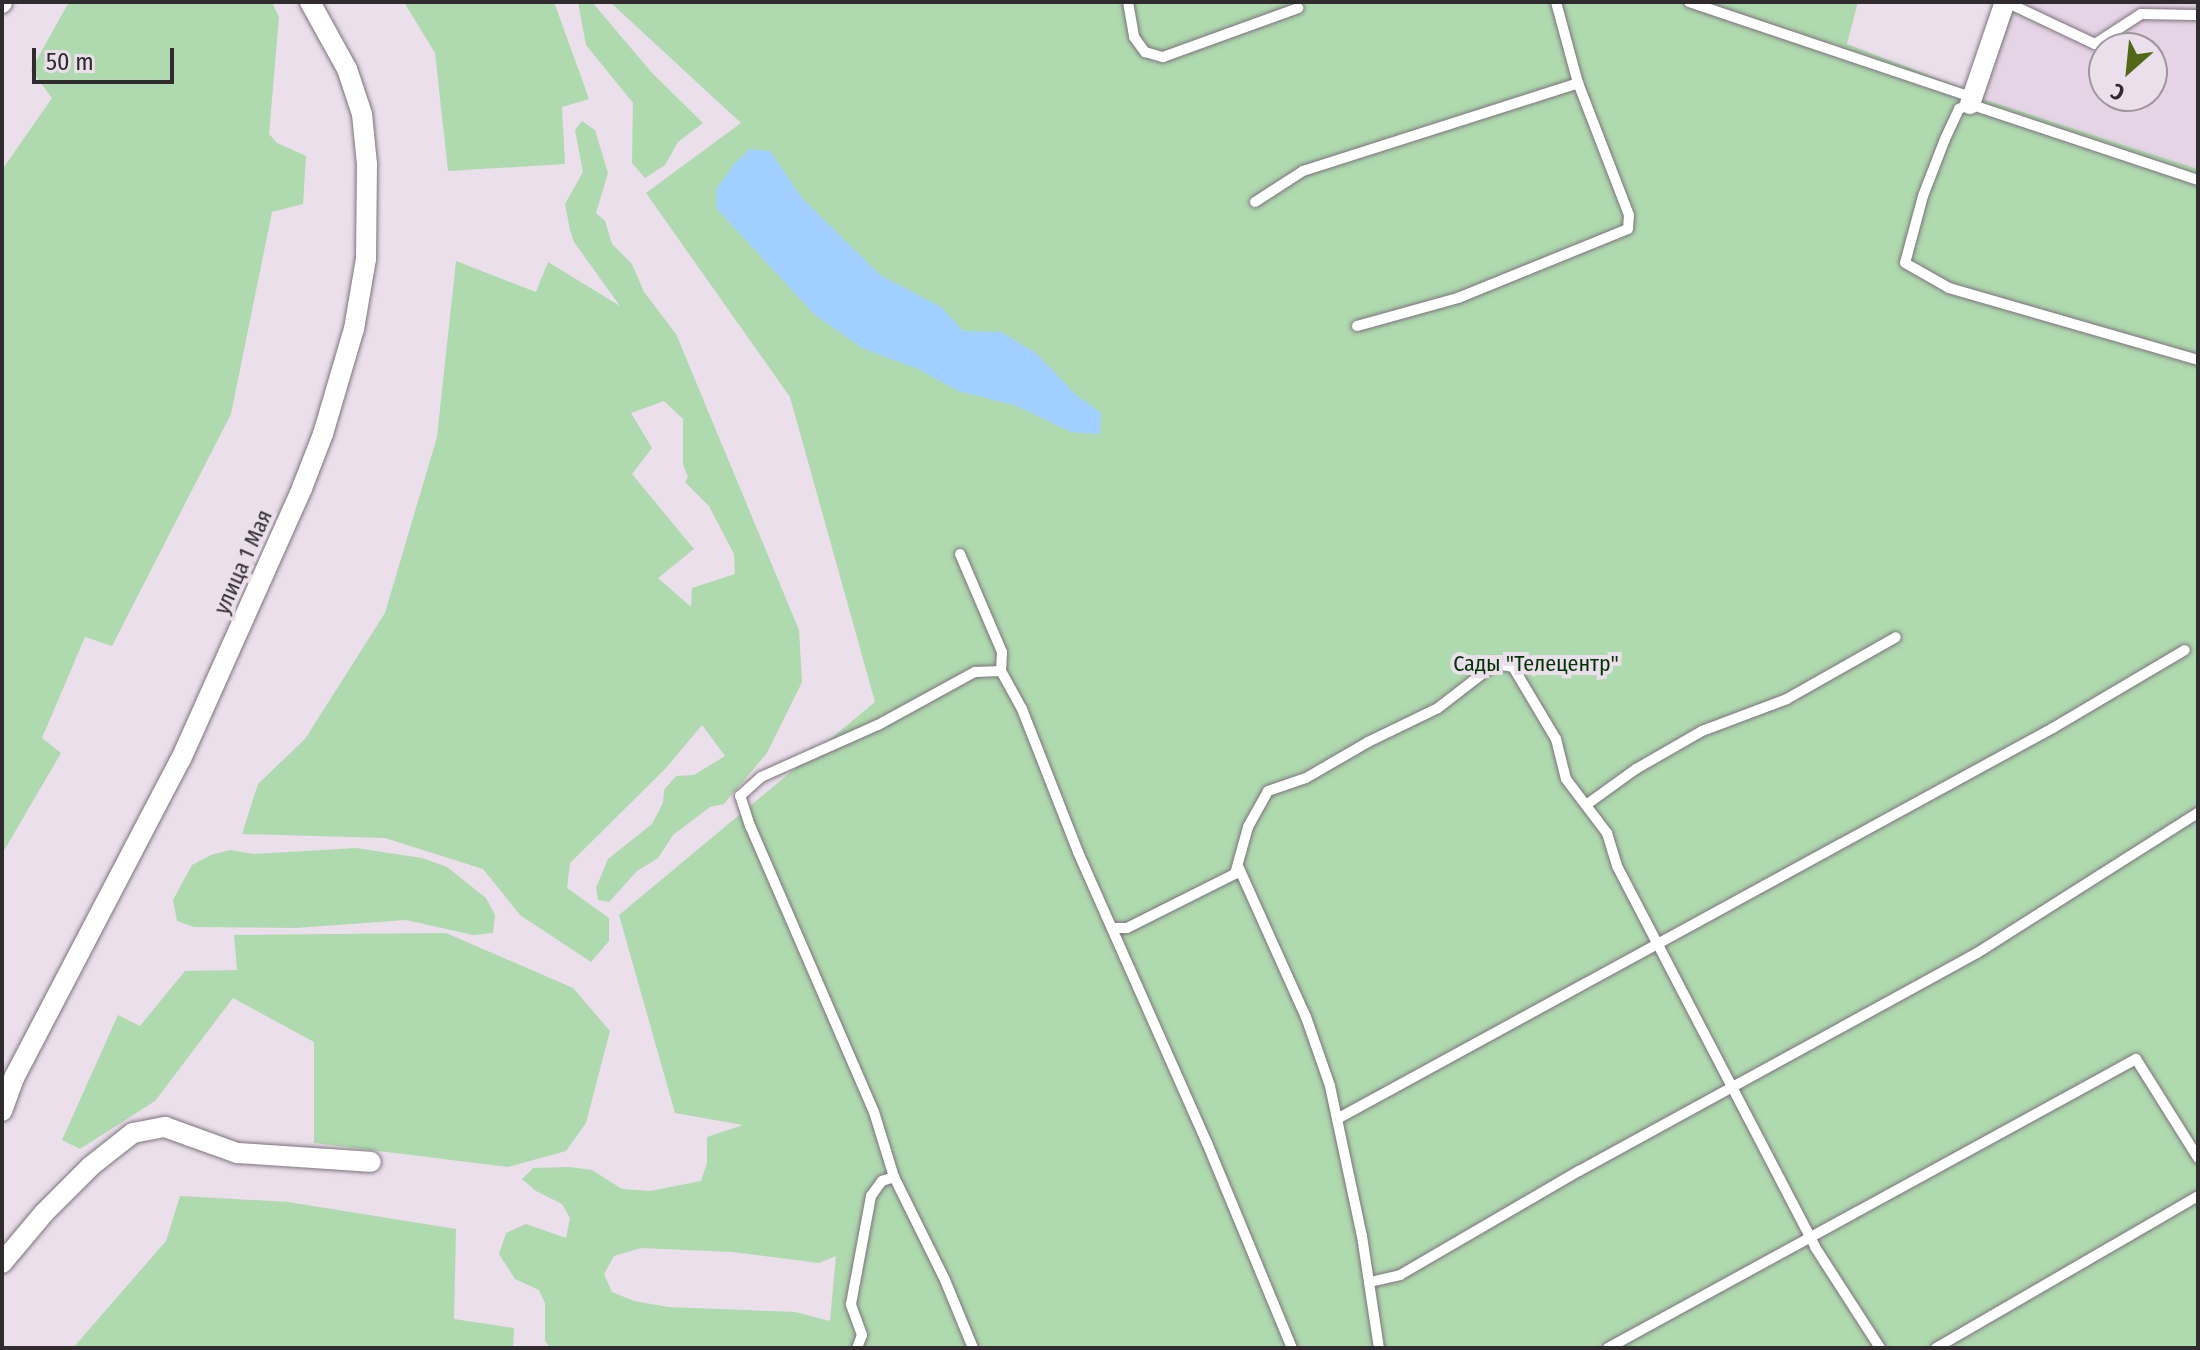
<!DOCTYPE html>
<meta charset="utf-8">
<style>
body{margin:0}
#map{position:relative;width:2200px;height:1350px;overflow:hidden;background:#eadfea;font-family:"Fira Sans Condensed",sans-serif}
div>[style]{position:absolute}
[style*='--x']{left:calc(var(--x)*1px);top:calc(var(--y)*1px);width:calc(var(--w)*1px);rotate:calc(var(--a)*1deg)}
.built>*{inset:0;background:#e5d4e5}
.green>*{inset:0;background:#afd9af}
.water>*{inset:0;background:#a1cfff}
.roads{filter:drop-shadow(0 0 2px #7d737d) drop-shadow(0 0 2px #7d737d)}
.service>*{height:10px;margin:-5px;padding:0 5px;transform-origin:5px;border-radius:5px;background:#fff}
.minor>*{height:20px;margin:-10px;padding:0 10px;transform-origin:10px;border-radius:10px;background:#fff}
span{translate:-50% -50%;white-space:nowrap;text-align:center;line-height:1.15;-webkit-text-stroke:8px #eadfea;paint-order:stroke}
.street-label{font-size:22px;color:#2f2b2f}
.park-label{font-size:22px;color:#003407}
.frame{position:absolute;inset:0;border:4px solid #2f2b2f;pointer-events:none}
.north{position:absolute;left:2088px;top:32px;width:80px;height:80px;box-sizing:border-box;background:#eadfea;border:2px solid #9f979f;border-radius:50%;rotate:207deg;font-size:22px;font-weight:700;line-height:32px;text-align:center;color:#2f2b2f}
.north::after{content:'';display:block;margin:auto;width:28px;height:36px;background:#506817;clip-path:polygon(50% 0,100% 100%,50% 72%,0 100%)}
.scale{position:absolute;left:32px;top:48px;width:142px;height:36px;box-sizing:border-box;border:4px solid #2f2b2f;border-top:0;padding-left:10px;font-size:24px;line-height:28px;white-space:nowrap;color:#2f2b2f;-webkit-text-stroke:6px #eadfea;paint-order:stroke}
</style>
<div id="map">
<div class="built">
<i style="clip-path:polygon(evenodd,2017px 2px,2198px 2px,2198px 169px,1983px 99px,2017px 2px,2104px 48px,2152px 48px,2152px 96px,2104px 96px,2104px 48px)"></i>
</div>
<div class="green">
<i style="clip-path:polygon(69px 2px,272px 2px,279px 17px,269px 134px,277px 143px,306px 156px,303px 204px,272px 212px,231px 414px,112px 646px,85px 637px,42px 738px,61px 753px,2px 854px,2px 170px,52px 98px,31px 70px)"></i>
<i style="clip-path:polygon(404px 2px,554px 2px,589px 99px,562px 107px,565px 164px,448px 171px,435px 53px)"></i>
<i style="clip-path:polygon(578px 2px,592px 2px,652px 73px,703px 123px,678px 142px,665px 165px,645px 178px,632px 163px,633px 103px,586px 45px)"></i>
<i style="clip-path:polygon(evenodd,610px 2px,1858px 2px,1847px 44px,1965px 89px,2017px 2px,1983px 99px,2198px 169px,2198px 1348px,551px 1348px,545px 1341px,545px 1303px,539px 1290px,515px 1279px,499px 1254px,506px 1233px,526px 1224px,566px 1238px,570px 1218px,562px 1204px,536px 1191px,522px 1179px,533px 1168px,569px 1167px,592px 1170px,622px 1189px,650px 1191px,701px 1181px,707px 1163px,707px 1137px,743px 1125px,675px 1113px,619px 915px,875px 702px,790px 397px,646px 193px,741px 123px,610px 2px,641px 1248px,733px 1252px,819px 1263px,836px 1256px,830px 1321px,795px 1312px,668px 1307px,634px 1301px,612px 1292px,604px 1274px,614px 1256px,641px 1248px)"></i>
<i style="clip-path:polygon(evenodd,582px 121px,595px 130px,608px 173px,596px 213px,605px 221px,612px 244px,632px 264px,644px 292px,676px 334px,799px 630px,802px 682px,767px 753px,724px 804px,710px 807px,673px 835px,658px 858px,637px 871px,609px 902px,598px 900px,596px 888px,608px 859px,652px 824px,663px 803px,664px 790px,676px 776px,694px 775px,725px 756px,702px 725px,666px 768px,570px 863px,567px 888px,609px 918px,609px 941px,591px 962px,520px 915px,483px 869px,385px 838px,242px 834px,258px 784px,305px 739px,385px 613px,437px 437px,456px 261px,536px 292px,548px 262px,620px 306px,574px 242px,570px 230px,565px 204px,583px 172px,575px 130px,582px 121px,664px 401px,683px 419px,683px 464px,688px 477px,685px 482px,709px 506px,734px 554px,735px 574px,692px 588px,691px 607px,658px 578px,694px 549px,632px 474px,652px 448px,631px 413px,664px 401px)"></i>
<i style="clip-path:polygon(356px 848px,422px 858px,447px 867px,486px 898px,495px 915px,493px 933px,473px 935px,406px 920px,296px 928px,194px 927px,177px 921px,173px 900px,192px 865px,211px 855px,230px 850px,253px 854px)"></i>
<i style="clip-path:polygon(446px 933px,573px 988px,610px 1031px,586px 1123px,566px 1151px,508px 1167px,314px 1143px,314px 1042px,233px 998px,155px 1101px,80px 1149px,62px 1140px,118px 1015px,140px 1026px,185px 971px,237px 970px,234px 935px)"></i>
<i style="clip-path:polygon(180px 1196px,288px 1202px,456px 1229px,454px 1319px,514px 1328px,513px 1348px,73px 1348px,166px 1241px)"></i>
</div>
<div class="water">
<i style="clip-path:polygon(750px 149px,770px 151px,802px 198px,880px 275px,941px 307px,963px 331px,1001px 332px,1036px 353px,1075px 394px,1101px 413px,1100px 434px,1071px 432px,1017px 406px,958px 391px,918px 369px,862px 348px,815px 315px,716px 208px,716px 190px,735px 163px)"></i>
</div>
<div class="roads">
<div class="service">
<i style="--x:1128;--y:2;--w:36;--a:80"></i>
<i style="--x:1134;--y:37;--w:19;--a:54"></i>
<i style="--x:1145;--y:52;--w:19;--a:16"></i>
<i style="--x:1163;--y:57;--w:144;--a:-19.9"></i>
<i style="--x:1689;--y:2;--w:299;--a:18.6"></i>
<i style="--x:2006;--y:2;--w:98;--a:25.3"></i>
<i style="--x:2095;--y:44;--w:55;--a:-33.1"></i>
<i style="--x:2141;--y:14;--w:57;--a:1"></i>
<i style="--x:2198;--y:180;--w:240;--a:-161.6"></i>
<i style="--x:1970;--y:104;--w:12;--a:156"></i>
<i style="--x:1959;--y:109;--w:33;--a:115"></i>
<i style="--x:1945;--y:139;--w:61;--a:111.1"></i>
<i style="--x:1923;--y:196;--w:69;--a:105"></i>
<i style="--x:1905;--y:263;--w:51;--a:29.6"></i>
<i style="--x:1949;--y:288;--w:259;--a:16.1"></i>
<i style="--x:1255;--y:202;--w:57;--a:-32.9"></i>
<i style="--x:1303;--y:171;--w:289;--a:-17.7"></i>
<i style="--x:1357;--y:326;--w:105;--a:-15.5"></i>
<i style="--x:1458;--y:298;--w:183;--a:-22.1"></i>
<i style="--x:1628;--y:229;--w:14;--a:-86"></i>
<i style="--x:1629;--y:215;--w:142;--a:-111.1"></i>
<i style="--x:1578;--y:83;--w:84;--a:-105.2"></i>
<i style="--x:960;--y:554;--w:107;--a:66.8"></i>
<i style="--x:1002;--y:652;--w:19;--a:93"></i>
<i style="--x:1586;--y:805;--w:62;--a:-35.8"></i>
<i style="--x:1636;--y:769;--w:76;--a:-29.9"></i>
<i style="--x:1702;--y:731;--w:91;--a:-20.6"></i>
<i style="--x:1787;--y:699;--w:125;--a:-29.6"></i>
<i style="--x:1238;--y:866;--w:166;--a:65.8"></i>
<i style="--x:1306;--y:1017;--w:73;--a:70.8"></i>
<i style="--x:1330;--y:1086;--w:153;--a:78"></i>
<i style="--x:1362;--y:1236;--w:113;--a:81.4"></i>
<i style="--x:1112;--y:928;--w:15;--a:0"></i>
<i style="--x:1127;--y:928;--w:121;--a:-26.6"></i>
<i style="--x:1235;--y:874;--w:49;--a:-74.5"></i>
<i style="--x:1248;--y:827;--w:41;--a:-60.9"></i>
<i style="--x:1268;--y:791;--w:40;--a:-18.9"></i>
<i style="--x:1306;--y:778;--w:72;--a:-30.1"></i>
<i style="--x:1368;--y:742;--w:78;--a:-25.9"></i>
<i style="--x:1438;--y:708;--w:72;--a:-37.7"></i>
<i style="--x:1495;--y:664;--w:18;--a:9"></i>
<i style="--x:1513;--y:667;--w:84;--a:59.2"></i>
<i style="--x:1556;--y:739;--w:41;--a:76"></i>
<i style="--x:1566;--y:779;--w:68;--a:52.8"></i>
<i style="--x:1607;--y:833;--w:34;--a:73"></i>
<i style="--x:1617;--y:866;--w:429;--a:62.5"></i>
<i style="--x:1815;--y:1247;--w:120;--a:57.2"></i>
<i style="--x:1337;--y:1119;--w:816;--a:-28.64"></i>
<i style="--x:2053;--y:728;--w:153;--a:-30.6"></i>
<i style="--x:1370;--y:1282;--w:31;--a:-13"></i>
<i style="--x:1400;--y:1275;--w:207;--a:-30.2"></i>
<i style="--x:1579;--y:1171;--w:454;--a:-28.7"></i>
<i style="--x:1977;--y:953;--w:262;--a:-32.4"></i>
<i style="--x:857;--y:1348;--w:14;--a:-69"></i>
<i style="--x:862;--y:1335;--w:33;--a:-110"></i>
<i style="--x:851;--y:1304;--w:110;--a:-79.5"></i>
<i style="--x:871;--y:1196;--w:19;--a:-54"></i>
<i style="--x:882;--y:1181;--w:13;--a:-18"></i>
<i style="--x:973;--y:1348;--w:74;--a:-112.4"></i>
<i style="--x:945;--y:1280;--w:115;--a:-116.3"></i>
<i style="--x:894;--y:1177;--w:68;--a:-107.1"></i>
<i style="--x:874;--y:1112;--w:312;--a:-113.4"></i>
<i style="--x:750;--y:826;--w:32;--a:-108"></i>
<i style="--x:740;--y:796;--w:28;--a:-42"></i>
<i style="--x:761;--y:777;--w:128;--a:-24"></i>
<i style="--x:878;--y:725;--w:111;--a:-28.7"></i>
<i style="--x:975;--y:672;--w:26;--a:-2"></i>
<i style="--x:1001;--y:671;--w:43;--a:61.1"></i>
<i style="--x:1022;--y:709;--w:154;--a:68.6"></i>
<i style="--x:1078;--y:852;--w:318;--a:66.1"></i>
<i style="--x:1207;--y:1143;--w:222;--a:67.5"></i>
<i style="--x:1608;--y:1348;--w:602;--a:-28.69"></i>
<i style="--x:2136;--y:1059;--w:117;--a:57.9"></i>
<i style="--x:1936;--y:1348;--w:303;--a:-30.1"></i>
</div>
<div class="minor">
<i style="--x:2;--y:3;--w:1;--a:-90"></i>
<i style="--x:1970;--y:104;--w:108;--a:-71.1"></i>
<i style="--x:2;--y:1111;--w:37;--a:-70"></i>
<i style="--x:15;--y:1076;--w:358;--a:-62.4"></i>
<i style="--x:181;--y:759;--w:297;--a:-65.9"></i>
<i style="--x:302;--y:488;--w:58;--a:-68.7"></i>
<i style="--x:323;--y:434;--w:109;--a:-73.6"></i>
<i style="--x:354;--y:329;--w:71;--a:-80.3"></i>
<i style="--x:366;--y:259;--w:95;--a:-89.4"></i>
<i style="--x:367;--y:164;--w:50;--a:-95.7"></i>
<i style="--x:362;--y:114;--w:47;--a:-108.4"></i>
<i style="--x:347;--y:69;--w:77;--a:-118.9"></i>
<i style="--x:2;--y:1263;--w:65;--a:-50"></i>
<i style="--x:44;--y:1213;--w:66;--a:-45"></i>
<i style="--x:91;--y:1166;--w:53;--a:-38.2"></i>
<i style="--x:133;--y:1133;--w:33;--a:-11"></i>
<i style="--x:165;--y:1127;--w:77;--a:19.9"></i>
<i style="--x:237;--y:1153;--w:134;--a:3.8"></i>
</div>
</div>
<div class="street-label">
<span style="left:243px;top:562px;rotate:-66deg">улица 1 Мая</span>
</div>
<div class="park-label">
<span style="left:1536px;top:664px">Сады "Телецентр"</span>
</div>
<div class="frame"></div>
<div class="north">С</div>
<div class="scale">50 m</div>
</div>
